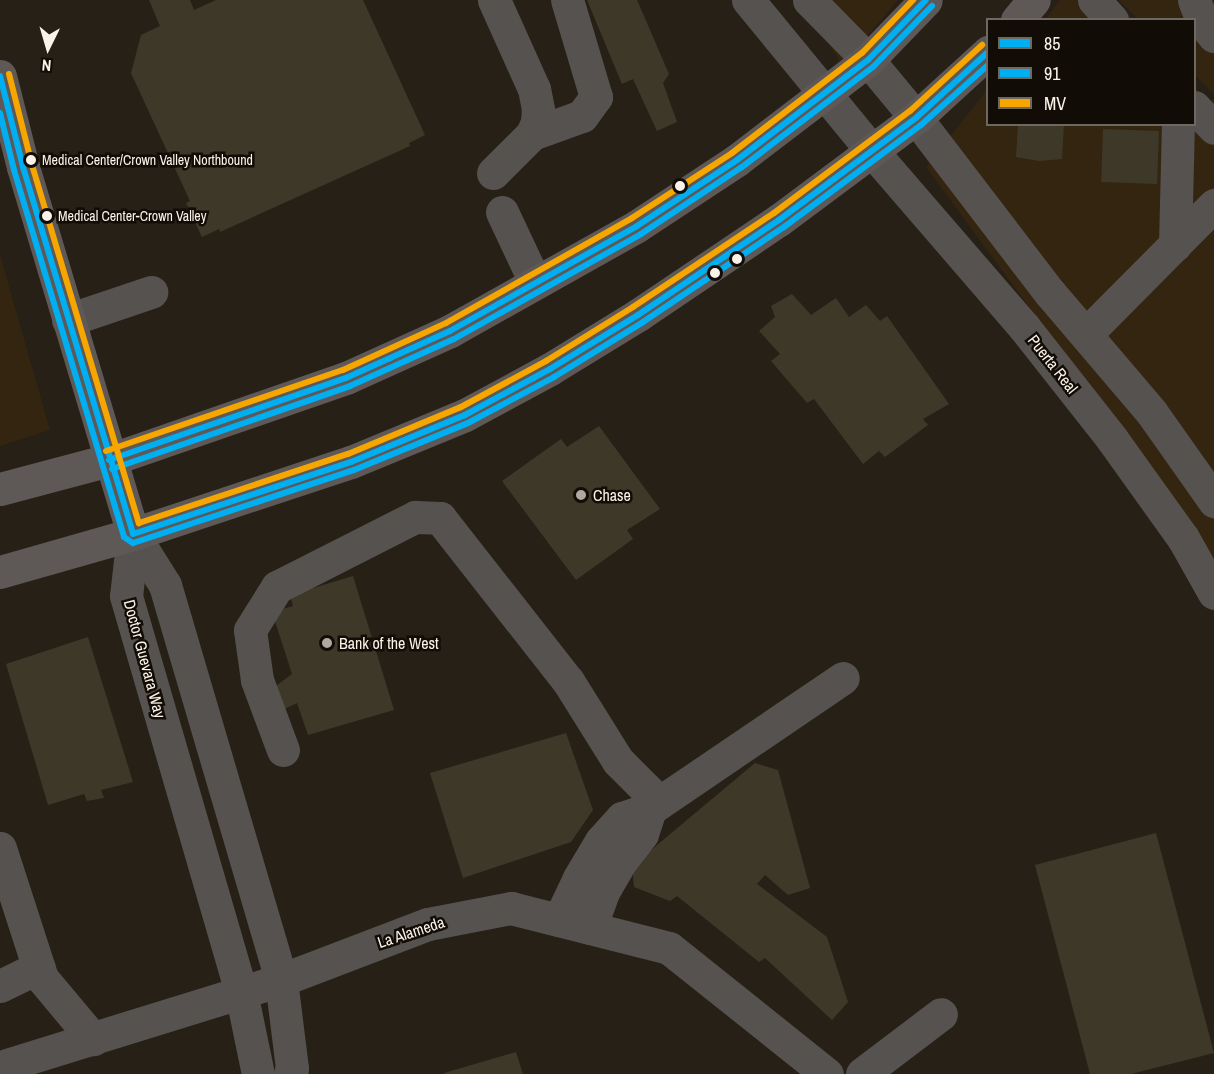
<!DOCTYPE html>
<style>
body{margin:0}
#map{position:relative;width:1214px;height:1074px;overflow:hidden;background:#272017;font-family:"Archivo Narrow",sans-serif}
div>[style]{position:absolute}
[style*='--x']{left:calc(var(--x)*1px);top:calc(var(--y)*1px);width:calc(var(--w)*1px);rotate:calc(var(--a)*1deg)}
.built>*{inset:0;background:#342511}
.building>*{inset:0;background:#3e3829;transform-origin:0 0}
.minor>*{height:33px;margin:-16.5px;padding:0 16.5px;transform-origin:16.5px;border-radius:16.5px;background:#56524f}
.major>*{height:33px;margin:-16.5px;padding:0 16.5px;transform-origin:16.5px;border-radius:16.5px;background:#5e5956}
.bus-1>*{height:6px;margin:-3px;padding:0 3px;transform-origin:3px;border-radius:3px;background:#00aff2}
.bus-2>*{height:6px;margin:-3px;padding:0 3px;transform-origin:3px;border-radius:3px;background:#00aff2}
.bus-3>*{height:6px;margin:-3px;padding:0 3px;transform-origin:3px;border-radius:3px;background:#f7a600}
.dots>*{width:16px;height:16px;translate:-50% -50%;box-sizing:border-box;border:3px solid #110c06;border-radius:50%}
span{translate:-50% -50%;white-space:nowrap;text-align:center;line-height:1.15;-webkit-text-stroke:5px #110c06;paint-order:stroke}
.bus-label{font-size:14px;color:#fbf3e9}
.left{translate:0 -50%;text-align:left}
.street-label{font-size:16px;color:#fbf3e9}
.poi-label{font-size:16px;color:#fbf3e9}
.legend{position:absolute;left:986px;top:18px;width:210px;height:108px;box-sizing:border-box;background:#110c06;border:2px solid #6f6861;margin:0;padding:8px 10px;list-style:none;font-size:18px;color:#fbf3e9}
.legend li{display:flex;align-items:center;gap:12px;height:30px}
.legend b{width:30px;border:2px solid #6f6861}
.north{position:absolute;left:18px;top:18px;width:60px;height:60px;-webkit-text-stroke:4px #110c06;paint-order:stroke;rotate:185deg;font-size:16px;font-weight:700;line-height:24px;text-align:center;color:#fbf3e9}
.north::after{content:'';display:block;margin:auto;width:21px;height:27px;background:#fbf3e9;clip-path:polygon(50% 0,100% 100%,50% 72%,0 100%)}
</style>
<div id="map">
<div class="built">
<i style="clip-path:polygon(802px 0,898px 0,842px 65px)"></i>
<i style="clip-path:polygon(1060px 0,1115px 0,1133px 19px,1045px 20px)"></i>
<i style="clip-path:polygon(1119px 0,1214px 0,1214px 94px,1195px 75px,1194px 20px,1138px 19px)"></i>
<i style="clip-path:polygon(1195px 87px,1206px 100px,1214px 100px,1214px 558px,926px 167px,987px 90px,988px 124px,1194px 124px)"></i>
<i style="clip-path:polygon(0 255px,50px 430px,0 446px)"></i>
</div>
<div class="building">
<i style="clip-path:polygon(149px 0,190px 0,194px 10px,216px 0,363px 0,425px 135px,409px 143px,410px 146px,220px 232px,219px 229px,202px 237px,186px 203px,190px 201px,131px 73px,141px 35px,160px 26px)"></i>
<i style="clip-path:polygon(587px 0,637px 0,669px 74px,663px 83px,677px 122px,657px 131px,633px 79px,622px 84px)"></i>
<i style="clip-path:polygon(1018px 124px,1064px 124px,1062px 159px,1039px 161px,1016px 157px)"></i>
<i style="left:1103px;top:129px;width:56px;height:53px;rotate:2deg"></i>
<i style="clip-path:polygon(792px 294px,811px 315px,836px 298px,849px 317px,866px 305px,880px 321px,887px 316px,949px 404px,923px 419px,928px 425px,885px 457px,879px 451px,863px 464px,814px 399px,807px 403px,771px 361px,780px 354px,759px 331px,775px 317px,771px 306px)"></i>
<i style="clip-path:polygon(599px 426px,660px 509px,627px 530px,633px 539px,576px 580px,502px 481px,561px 439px,567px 447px)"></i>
<i style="clip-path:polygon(353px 576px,394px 710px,308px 735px,297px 703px,272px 715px,265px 694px,292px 674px,272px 612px,293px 606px,290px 595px)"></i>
<i style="clip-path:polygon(88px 637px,133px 782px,101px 790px,104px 798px,87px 801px,84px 794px,48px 805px,6px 664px)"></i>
<i style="clip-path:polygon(566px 733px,593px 810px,571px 842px,463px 878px,430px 773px)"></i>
<i style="clip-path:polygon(755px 763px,778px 770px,810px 888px,788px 895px,765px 875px,757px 884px,827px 937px,848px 1002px,832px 1020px,765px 958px,759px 962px,677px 896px,670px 901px,634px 887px,632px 866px)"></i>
<i style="clip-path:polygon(1156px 833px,1214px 1053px,1131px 1074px,1090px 1074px,1035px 865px)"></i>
<i style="clip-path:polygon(516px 1052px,523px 1074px,445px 1074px,444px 1073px)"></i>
</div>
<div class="minor">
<i style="--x:748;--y:0;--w:195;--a:50.6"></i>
<i style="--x:872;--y:151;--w:233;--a:49.2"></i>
<i style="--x:1024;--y:327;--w:142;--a:51.8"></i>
<i style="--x:1112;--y:439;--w:122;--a:54.4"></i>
<i style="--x:1183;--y:538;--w:63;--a:60.6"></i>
<i style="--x:809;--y:0;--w:84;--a:45.5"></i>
<i style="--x:868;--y:60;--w:75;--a:50.4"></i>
<i style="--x:916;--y:118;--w:220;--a:52.6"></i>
<i style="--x:1050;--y:293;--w:157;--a:49.6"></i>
<i style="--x:1152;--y:413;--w:108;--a:54.8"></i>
<i style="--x:1094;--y:0;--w:27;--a:48"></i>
<i style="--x:1194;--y:0;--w:25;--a:69"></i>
<i style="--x:1203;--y:23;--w:17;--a:50"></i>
<i style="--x:1194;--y:107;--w:29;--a:46"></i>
<i style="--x:532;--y:134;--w:53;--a:-19.8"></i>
<i style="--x:582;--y:116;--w:24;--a:-54"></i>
<i style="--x:596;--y:97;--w:101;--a:-106.6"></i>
<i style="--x:493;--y:173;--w:55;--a:-45"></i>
<i style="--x:532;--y:134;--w:13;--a:-67"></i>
<i style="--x:537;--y:122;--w:13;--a:-86"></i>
<i style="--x:538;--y:109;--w:20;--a:-101"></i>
<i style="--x:534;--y:89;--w:98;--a:-114.2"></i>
<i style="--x:502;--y:212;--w:77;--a:64.8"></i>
<i style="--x:1175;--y:245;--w:121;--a:-88.6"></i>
<i style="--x:68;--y:320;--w:88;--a:-18.6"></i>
<i style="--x:1086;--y:334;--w:182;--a:-45.2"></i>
<i style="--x:133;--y:534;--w:60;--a:57.9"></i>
<i style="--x:165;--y:585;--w:412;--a:73.6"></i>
<i style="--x:281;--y:980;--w:89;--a:82.9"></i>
<i style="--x:292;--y:1068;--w:6;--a:108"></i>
<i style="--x:133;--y:534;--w:62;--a:96.4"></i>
<i style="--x:126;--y:596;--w:412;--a:73.8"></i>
<i style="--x:241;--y:992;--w:84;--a:78.3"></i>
<i style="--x:283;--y:750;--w:75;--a:-110.4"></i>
<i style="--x:257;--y:680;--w:50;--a:-98"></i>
<i style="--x:250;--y:630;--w:51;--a:-57.9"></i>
<i style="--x:277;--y:587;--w:155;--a:-26.9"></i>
<i style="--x:415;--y:517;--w:25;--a:2"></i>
<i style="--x:440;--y:518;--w:207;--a:51.9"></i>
<i style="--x:568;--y:681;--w:94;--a:58"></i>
<i style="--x:618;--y:761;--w:58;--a:45"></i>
<i style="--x:0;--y:848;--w:137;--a:72.1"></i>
<i style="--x:42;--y:978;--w:80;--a:50.1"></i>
<i style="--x:559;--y:920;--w:47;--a:-64.5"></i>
<i style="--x:579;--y:878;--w:43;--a:-59.3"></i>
<i style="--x:601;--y:841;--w:31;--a:-48"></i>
<i style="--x:622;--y:818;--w:29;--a:-18"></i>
<i style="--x:650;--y:809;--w:233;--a:-34.2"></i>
<i style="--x:590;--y:928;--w:38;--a:-70"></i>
<i style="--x:603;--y:892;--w:36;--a:-60"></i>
<i style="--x:621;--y:861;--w:34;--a:-52"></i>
<i style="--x:642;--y:834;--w:26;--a:-72"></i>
<i style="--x:0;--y:986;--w:43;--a:-26"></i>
<i style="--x:0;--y:1067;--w:294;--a:-17.2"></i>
<i style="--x:281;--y:980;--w:157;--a:-20.9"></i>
<i style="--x:428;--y:924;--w:85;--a:-10.9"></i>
<i style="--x:511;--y:908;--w:163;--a:14.2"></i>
<i style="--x:669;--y:948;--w:202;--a:38.6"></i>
<i style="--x:862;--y:1074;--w:99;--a:-37.2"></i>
</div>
<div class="major">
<i style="--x:1017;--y:20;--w:26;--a:-50"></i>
<i style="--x:0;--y:76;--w:94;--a:75.8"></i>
<i style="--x:23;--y:167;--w:383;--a:73.3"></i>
<i style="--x:0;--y:489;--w:113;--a:-14.9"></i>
<i style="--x:109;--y:460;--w:251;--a:-19.1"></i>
<i style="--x:346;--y:378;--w:114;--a:-24.3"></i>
<i style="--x:450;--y:331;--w:214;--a:-29.3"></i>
<i style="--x:637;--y:226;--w:120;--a:-33.4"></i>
<i style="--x:737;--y:160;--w:165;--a:-37.4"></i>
<i style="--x:868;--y:60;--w:83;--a:-46"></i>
<i style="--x:0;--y:572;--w:138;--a:-15.9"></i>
<i style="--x:133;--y:534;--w:230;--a:-18.3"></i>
<i style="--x:351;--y:462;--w:123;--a:-22.4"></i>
<i style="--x:465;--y:415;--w:97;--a:-28.4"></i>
<i style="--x:550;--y:369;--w:103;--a:-31.5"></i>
<i style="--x:638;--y:315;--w:170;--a:-34"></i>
<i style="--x:779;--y:220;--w:171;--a:-36.7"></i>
<i style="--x:916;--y:118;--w:98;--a:-42.5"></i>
</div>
<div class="bus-1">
<i style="--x:0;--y:76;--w:94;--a:75.8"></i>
<i style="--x:23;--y:167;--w:383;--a:73.3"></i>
<i style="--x:133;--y:534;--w:230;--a:-18.3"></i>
<i style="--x:351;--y:462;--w:123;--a:-22.4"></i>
<i style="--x:465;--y:415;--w:97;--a:-28.4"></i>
<i style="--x:550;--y:369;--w:103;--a:-31.5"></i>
<i style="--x:638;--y:315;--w:170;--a:-34"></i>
<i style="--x:779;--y:220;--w:171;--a:-36.7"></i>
<i style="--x:916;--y:118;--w:98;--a:-42.5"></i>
<i style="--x:109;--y:460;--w:251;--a:-19.1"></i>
<i style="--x:346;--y:378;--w:114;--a:-24.3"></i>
<i style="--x:450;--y:331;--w:214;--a:-29.3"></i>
<i style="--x:637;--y:226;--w:120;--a:-33.4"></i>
<i style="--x:737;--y:160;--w:165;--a:-37.4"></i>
<i style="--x:868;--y:60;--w:83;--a:-46"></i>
</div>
<div class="bus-2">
<i style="--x:0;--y:113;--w:59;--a:76.2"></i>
<i style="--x:14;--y:170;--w:383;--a:73.3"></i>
<i style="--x:124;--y:537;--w:11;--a:34"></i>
<i style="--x:133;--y:543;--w:233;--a:-18.3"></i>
<i style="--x:354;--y:470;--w:123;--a:-22.4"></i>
<i style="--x:468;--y:423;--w:98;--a:-28.1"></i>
<i style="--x:554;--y:377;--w:105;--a:-31.7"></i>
<i style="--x:643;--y:322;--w:170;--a:-34"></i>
<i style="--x:784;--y:227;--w:171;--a:-36.7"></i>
<i style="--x:921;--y:125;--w:90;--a:-41.8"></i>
<i style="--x:112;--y:469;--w:252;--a:-19.2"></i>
<i style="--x:350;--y:386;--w:114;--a:-24.3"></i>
<i style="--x:454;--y:339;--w:214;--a:-29.3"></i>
<i style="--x:641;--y:234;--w:121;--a:-33.6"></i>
<i style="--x:742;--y:167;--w:165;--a:-37.4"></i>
<i style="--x:873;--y:67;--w:85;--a:-46"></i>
</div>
<div class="bus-3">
<i style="--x:9;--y:74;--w:94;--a:75.8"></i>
<i style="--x:32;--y:165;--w:374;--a:73.4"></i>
<i style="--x:139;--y:523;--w:220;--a:-18.3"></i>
<i style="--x:348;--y:454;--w:122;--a:-22.6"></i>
<i style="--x:461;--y:407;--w:97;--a:-28.4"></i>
<i style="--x:546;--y:361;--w:102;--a:-31.8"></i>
<i style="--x:633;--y:307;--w:169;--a:-33.7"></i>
<i style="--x:774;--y:213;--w:170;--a:-36.9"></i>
<i style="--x:910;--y:111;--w:98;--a:-42.5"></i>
<i style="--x:106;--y:451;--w:250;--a:-18.9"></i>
<i style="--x:343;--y:370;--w:113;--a:-24.5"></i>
<i style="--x:446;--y:323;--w:214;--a:-29.4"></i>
<i style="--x:632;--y:218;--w:119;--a:-33"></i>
<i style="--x:732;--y:153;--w:164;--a:-37.6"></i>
<i style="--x:862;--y:53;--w:74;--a:-46.1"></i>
</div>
<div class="dots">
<i style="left:31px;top:160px;background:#fbf3e9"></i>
<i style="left:680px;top:186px;background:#fbf3e9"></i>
<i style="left:47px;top:216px;background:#fbf3e9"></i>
<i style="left:737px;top:259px;background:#fbf3e9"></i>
<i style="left:715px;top:273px;background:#fbf3e9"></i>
<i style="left:581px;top:495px;background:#b1a9a0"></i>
<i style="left:327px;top:643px;background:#b1a9a0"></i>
</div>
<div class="bus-label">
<span class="left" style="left:42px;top:160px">Medical Center/Crown Valley Northbound</span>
<span class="left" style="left:58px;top:216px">Medical Center-Crown Valley</span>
</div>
<div class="street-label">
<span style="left:1053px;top:364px;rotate:52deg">Puerta Real</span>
<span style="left:145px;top:659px;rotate:75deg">Doctor Guevara Way</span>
<span style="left:411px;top:932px;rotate:-18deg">La Alameda</span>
</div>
<div class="poi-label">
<span class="left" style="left:593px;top:495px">Chase</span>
<span class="left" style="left:339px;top:643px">Bank of the West</span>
</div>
<ul class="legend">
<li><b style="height:8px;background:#00aff2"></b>85</li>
<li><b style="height:8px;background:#00aff2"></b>91</li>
<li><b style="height:8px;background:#f7a600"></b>MV</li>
</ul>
<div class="north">N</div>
</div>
